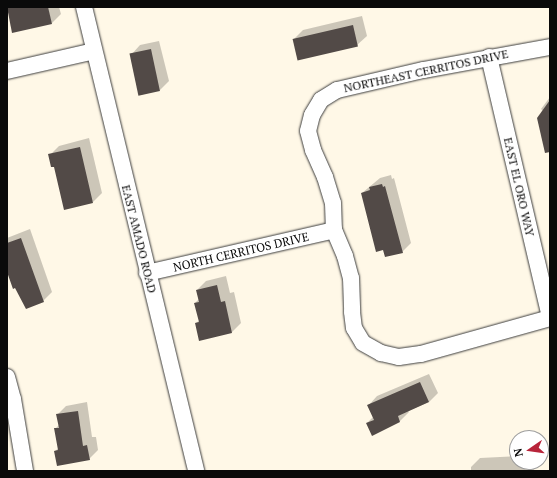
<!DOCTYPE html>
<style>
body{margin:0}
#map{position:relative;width:557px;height:478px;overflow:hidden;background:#fff8e7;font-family:"PT Serif",serif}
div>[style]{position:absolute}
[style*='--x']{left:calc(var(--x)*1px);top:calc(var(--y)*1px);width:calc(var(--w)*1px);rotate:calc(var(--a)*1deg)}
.shadow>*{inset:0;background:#0003}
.building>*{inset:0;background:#524a47;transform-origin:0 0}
.roads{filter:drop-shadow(0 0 1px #3d3d3d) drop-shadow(0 0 1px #3d3d3d)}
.minor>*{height:16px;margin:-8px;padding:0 8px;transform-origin:8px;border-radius:8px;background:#fff}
span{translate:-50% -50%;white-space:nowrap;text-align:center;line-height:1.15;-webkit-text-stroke:4px #fff;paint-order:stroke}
.street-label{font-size:12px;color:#0a0a0a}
.frame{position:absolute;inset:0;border:8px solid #0a0a0a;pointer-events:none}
.north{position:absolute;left:509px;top:430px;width:40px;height:40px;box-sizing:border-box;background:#fff;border:1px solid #9d9d9d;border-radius:50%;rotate:257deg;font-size:11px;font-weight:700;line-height:16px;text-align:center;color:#0a0a0a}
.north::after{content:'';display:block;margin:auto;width:14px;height:18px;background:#b8243a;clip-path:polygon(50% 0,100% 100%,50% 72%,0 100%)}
</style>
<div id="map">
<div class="shadow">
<i style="clip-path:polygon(8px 7px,59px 7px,61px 14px,52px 23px)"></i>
<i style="clip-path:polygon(362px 16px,367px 36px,357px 45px,294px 39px,303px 30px)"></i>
<i style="clip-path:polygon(159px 41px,169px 81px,160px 90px,140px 95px,131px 55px,140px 45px)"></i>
<i style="clip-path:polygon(550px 97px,550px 141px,543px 111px,541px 109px)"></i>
<i style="clip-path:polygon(89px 138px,102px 193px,93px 202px,55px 166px,50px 155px,59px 146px)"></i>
<i style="clip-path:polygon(391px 175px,392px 179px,394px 178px,411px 243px,402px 252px,362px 193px,380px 178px)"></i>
<i style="clip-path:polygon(30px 229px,52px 292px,43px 301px,16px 287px,7px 269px,7px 238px)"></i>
<i style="clip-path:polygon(226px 276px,230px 293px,234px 292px,241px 323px,232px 332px,200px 340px,196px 323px,200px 320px,195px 303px,199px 299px,197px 290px,206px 281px)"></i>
<i style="clip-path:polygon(429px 374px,438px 393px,429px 402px,408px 411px,409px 412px,400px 421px,367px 423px,373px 417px,368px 406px,377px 396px)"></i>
<i style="clip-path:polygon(87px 402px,92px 437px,96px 437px,98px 450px,89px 459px,55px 451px,59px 448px,55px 429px,59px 425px,57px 415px,66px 406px)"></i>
<i style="clip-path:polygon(517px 456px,517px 462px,533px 462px,534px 471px,471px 471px,471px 467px,480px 458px)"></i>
</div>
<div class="building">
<i style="clip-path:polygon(7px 7px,48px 7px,52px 24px,12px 33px)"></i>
<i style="left:353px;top:25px;width:22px;height:62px;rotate:77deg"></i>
<i style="left:151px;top:49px;width:43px;height:22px;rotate:78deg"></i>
<i style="clip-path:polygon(550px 100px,550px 152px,545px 153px,537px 118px)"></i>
<i style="clip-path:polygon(80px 147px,93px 203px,64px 210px,54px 167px,51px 167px,48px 154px)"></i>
<i style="clip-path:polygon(382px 184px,383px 187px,385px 186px,403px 253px,385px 257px,383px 250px,376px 252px,361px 193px,370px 190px,369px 187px)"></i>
<i style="clip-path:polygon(21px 238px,44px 302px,26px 309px,15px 288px,13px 289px,7px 272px,7px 243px)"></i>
<i style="clip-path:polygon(217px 285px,221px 302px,225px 301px,232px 333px,199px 341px,195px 323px,199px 322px,194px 303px,199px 302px,196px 290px)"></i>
<i style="clip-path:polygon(420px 382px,429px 402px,398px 416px,400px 422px,372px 436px,366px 423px,374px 420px,367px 405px)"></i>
<i style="clip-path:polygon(78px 411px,83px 446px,87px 445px,90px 460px,57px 466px,54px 451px,58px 450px,54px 428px,59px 428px,56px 414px)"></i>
</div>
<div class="roads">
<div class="minor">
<i style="--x:84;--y:7;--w:477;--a:76.4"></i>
<i style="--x:550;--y:47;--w:129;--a:169.7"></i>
<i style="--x:423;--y:70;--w:88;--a:166.9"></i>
<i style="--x:337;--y:90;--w:19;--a:148"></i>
<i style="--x:321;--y:100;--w:17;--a:121"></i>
<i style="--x:312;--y:115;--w:16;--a:104"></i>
<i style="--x:308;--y:131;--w:20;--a:75"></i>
<i style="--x:313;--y:150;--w:30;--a:66"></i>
<i style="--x:325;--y:177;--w:27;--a:73"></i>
<i style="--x:333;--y:203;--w:27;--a:88"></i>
<i style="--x:334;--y:230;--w:28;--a:67"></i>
<i style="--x:345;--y:256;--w:23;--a:75"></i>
<i style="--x:351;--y:278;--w:34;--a:88"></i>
<i style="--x:352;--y:312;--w:16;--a:83"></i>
<i style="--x:354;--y:328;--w:17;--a:59"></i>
<i style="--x:363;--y:343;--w:21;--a:29"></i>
<i style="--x:381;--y:353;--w:18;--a:13"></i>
<i style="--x:399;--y:357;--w:22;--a:-8"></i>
<i style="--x:421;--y:354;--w:134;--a:-15.6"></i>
<i style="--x:489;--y:57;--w:268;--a:76.8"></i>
<i style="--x:7;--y:71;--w:89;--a:-12.9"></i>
<i style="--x:147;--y:273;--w:192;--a:-12.9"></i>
<i style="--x:7;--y:377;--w:23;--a:75"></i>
<i style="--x:13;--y:399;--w:73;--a:80.5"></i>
</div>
</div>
<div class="street-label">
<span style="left:426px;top:71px;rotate:-12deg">NORTHEAST CERRITOS DRIVE</span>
<span style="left:519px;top:187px;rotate:77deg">EAST EL ORO WAY</span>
<span style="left:139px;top:239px;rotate:76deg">EAST AMADO ROAD</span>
<span style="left:241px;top:252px;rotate:-13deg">NORTH CERRITOS DRIVE</span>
</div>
<div class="frame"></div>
<div class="north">N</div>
</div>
